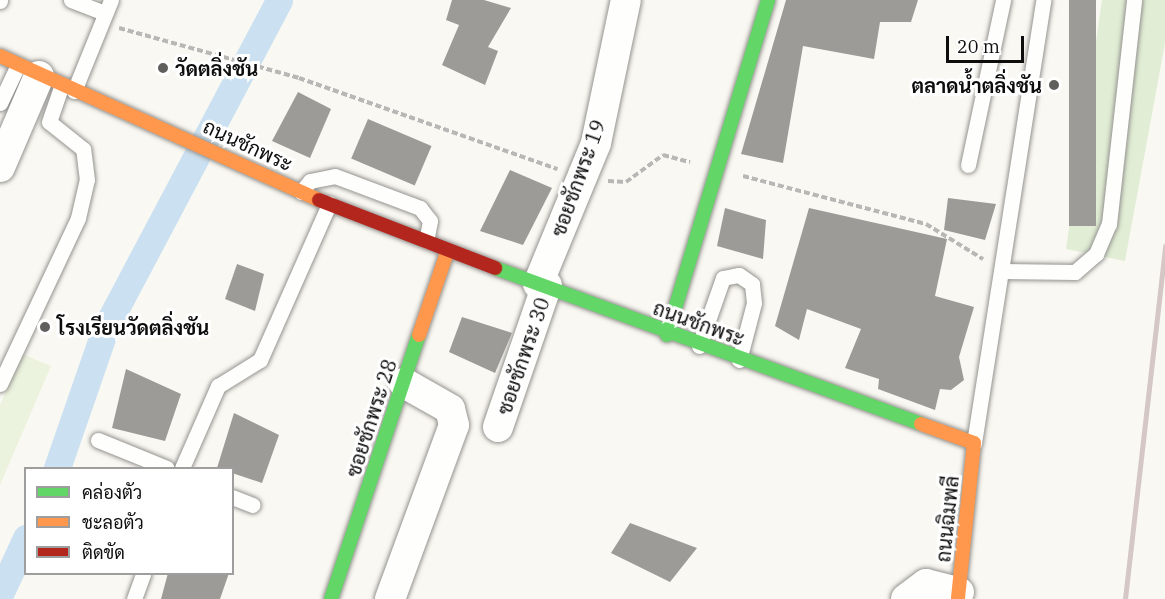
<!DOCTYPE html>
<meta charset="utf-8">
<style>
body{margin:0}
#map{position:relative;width:1165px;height:599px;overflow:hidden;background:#faf8f2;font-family:"IBM Plex Serif",Sarabun,serif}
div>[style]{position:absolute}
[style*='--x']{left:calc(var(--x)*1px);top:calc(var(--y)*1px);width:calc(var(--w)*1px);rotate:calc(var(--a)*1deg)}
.green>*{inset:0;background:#e1edd4}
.pitch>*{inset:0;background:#ebf2dd}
.canal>*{height:27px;margin:-13.5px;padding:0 13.5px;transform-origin:13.5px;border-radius:13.5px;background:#cbe1f1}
.building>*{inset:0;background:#9d9b97;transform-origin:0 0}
.path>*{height:4px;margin-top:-2px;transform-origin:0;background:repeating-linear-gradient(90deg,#b8b7b6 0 6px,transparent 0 9px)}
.roads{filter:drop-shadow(0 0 2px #949390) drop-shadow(0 0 2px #949390)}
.lane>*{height:15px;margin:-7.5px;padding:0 7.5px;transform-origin:7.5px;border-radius:7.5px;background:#fefefd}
.street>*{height:30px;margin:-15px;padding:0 15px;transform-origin:15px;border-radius:15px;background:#fefefd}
.fast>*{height:14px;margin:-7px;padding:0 7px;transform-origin:7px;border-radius:7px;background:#63d668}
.slow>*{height:14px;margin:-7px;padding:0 7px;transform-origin:7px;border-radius:7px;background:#ff974d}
.jam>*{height:14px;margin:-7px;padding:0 7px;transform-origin:7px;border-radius:7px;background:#b3261e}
.rail>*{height:4.5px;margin:-2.25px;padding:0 2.25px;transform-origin:2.25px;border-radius:2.25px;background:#d5c7c5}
.dots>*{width:16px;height:16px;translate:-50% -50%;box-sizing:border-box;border:3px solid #fff;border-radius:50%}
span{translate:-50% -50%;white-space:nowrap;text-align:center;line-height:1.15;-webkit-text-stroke:6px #fff;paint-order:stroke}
.poi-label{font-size:20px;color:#0d0d0d;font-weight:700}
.left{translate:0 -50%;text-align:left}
.right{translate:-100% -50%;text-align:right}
.street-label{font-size:20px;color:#0d0d0d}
.legend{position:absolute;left:24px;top:467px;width:210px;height:108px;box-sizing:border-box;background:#fff;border:2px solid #9e9e9e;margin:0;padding:8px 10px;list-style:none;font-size:18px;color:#0d0d0d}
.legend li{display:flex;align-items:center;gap:12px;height:30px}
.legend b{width:30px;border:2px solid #9e9e9e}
.scale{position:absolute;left:946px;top:36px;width:78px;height:27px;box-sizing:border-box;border:3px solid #0d0d0d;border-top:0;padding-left:8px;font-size:18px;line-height:21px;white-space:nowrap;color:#0d0d0d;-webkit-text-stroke:4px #fff;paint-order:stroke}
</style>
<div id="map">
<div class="green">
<i style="clip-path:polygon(1102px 0,1165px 0,1165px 43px,1125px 261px,1066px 249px)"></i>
</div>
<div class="pitch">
<i style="clip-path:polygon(22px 354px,51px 366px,0 485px,0 405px)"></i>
</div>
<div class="canal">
<i style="--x:57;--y:468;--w:147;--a:-70.9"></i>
<i style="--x:105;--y:329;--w:372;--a:-62.1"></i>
<i style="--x:0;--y:594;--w:62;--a:-65.1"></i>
</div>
<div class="building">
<i style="clip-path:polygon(452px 0,484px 0,511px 8px,488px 47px,498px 51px,485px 85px,442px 65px,459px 25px,446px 20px)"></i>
<i style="clip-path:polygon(786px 0,918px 0,911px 22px,880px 22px,874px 59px,803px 46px,783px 163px,741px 154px)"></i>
<i style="left:1069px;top:0;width:27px;height:226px"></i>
<i style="clip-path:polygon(298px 92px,331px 109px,310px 158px,272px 141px)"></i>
<i style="left:368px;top:119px;width:69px;height:43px;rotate:23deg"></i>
<i style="clip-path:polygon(510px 170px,552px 188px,523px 245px,480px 231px)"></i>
<i style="clip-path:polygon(948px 198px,996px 204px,985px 240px,944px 230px)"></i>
<i style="clip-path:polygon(725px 208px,766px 220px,763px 259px,717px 246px)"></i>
<i style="clip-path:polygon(809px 208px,947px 239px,935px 296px,974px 307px,959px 357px,964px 380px,951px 390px,940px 389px,935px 410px,878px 389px,879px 379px,845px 368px,861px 329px,807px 309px,799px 340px,775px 326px)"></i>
<i style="clip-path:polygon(237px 264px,264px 274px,255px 311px,225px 299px)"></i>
<i style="clip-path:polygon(462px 317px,512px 333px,495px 373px,449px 352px)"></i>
<i style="clip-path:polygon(126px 369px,181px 394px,165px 441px,112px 428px)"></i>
<i style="clip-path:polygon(234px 413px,279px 435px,262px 483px,232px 473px,232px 468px,217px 468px)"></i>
<i style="clip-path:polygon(630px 523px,697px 548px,670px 582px,611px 553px)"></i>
<i style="clip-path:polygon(168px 573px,229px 573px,220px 599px,161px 599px)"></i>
</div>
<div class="path">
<i style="--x:119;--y:28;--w:187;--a:15.5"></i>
<i style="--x:299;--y:78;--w:274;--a:19.4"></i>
<i style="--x:743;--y:176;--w:189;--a:14.7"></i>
<i style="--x:926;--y:224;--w:67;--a:31.6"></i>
<i style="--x:608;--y:181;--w:18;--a:3"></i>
<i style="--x:626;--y:182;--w:46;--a:-36.1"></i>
<i style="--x:663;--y:155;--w:28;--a:15"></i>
</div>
<div class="roads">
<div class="lane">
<i style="--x:71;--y:0;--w:36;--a:21"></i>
<i style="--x:0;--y:1;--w:1;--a:-90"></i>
<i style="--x:74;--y:91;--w:98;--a:-67.9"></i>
<i style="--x:0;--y:103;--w:42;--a:-64.7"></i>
<i style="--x:968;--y:165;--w:169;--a:-78"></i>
<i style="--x:301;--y:192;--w:14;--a:-51"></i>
<i style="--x:310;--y:181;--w:25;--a:-11"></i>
<i style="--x:335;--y:176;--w:91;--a:20.6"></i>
<i style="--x:420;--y:208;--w:16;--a:52"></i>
<i style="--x:430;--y:221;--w:20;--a:101"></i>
<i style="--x:1002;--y:271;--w:73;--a:0.8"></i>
<i style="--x:1075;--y:272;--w:28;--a:-41"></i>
<i style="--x:1096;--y:254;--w:33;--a:-67"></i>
<i style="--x:1109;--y:224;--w:225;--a:-83.6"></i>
<i style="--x:699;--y:346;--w:72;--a:-70.6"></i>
<i style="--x:723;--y:278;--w:16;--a:-11"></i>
<i style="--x:739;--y:275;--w:16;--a:35"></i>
<i style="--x:752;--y:284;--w:19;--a:84"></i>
<i style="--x:754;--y:303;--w:59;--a:104.7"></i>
<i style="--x:0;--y:384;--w:183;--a:-64.8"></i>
<i style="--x:78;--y:218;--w:39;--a:-77"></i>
<i style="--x:87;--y:180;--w:31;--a:-97"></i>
<i style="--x:83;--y:149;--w:43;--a:-141.5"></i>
<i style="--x:49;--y:122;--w:39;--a:-71"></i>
<i style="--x:98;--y:440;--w:74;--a:22.1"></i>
<i style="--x:974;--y:443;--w:448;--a:-81.1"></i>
<i style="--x:182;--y:468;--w:90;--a:-66.3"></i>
<i style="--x:218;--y:386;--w:49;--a:-31.8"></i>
<i style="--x:260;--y:360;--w:171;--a:-66.1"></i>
<i style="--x:232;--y:497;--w:22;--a:21"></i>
<i style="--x:134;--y:599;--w:27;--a:-70"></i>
</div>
<div class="street">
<i style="--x:0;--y:167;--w:99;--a:-66.8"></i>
<i style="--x:538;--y:284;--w:152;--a:-67.6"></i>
<i style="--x:596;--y:143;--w:146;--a:-78.2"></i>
<i style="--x:498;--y:427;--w:150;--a:-71"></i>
<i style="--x:390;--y:599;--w:185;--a:-69.8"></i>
<i style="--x:454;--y:425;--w:16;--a:-104"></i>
<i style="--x:450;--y:409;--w:53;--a:-150.5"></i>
<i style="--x:906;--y:599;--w:25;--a:-37"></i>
<i style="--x:926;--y:584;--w:34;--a:14"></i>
</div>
<div class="fast">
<i style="--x:495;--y:268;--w:454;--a:20.1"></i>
<i style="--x:667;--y:335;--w:350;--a:-73.2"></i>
<i style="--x:331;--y:599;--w:278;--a:-71.6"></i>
</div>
<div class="slow">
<i style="--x:0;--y:56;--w:350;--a:24.3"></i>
<i style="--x:419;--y:335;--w:90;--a:-71.2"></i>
<i style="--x:921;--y:424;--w:56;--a:19.7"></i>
<i style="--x:974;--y:443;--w:157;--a:95.9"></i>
</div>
<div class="jam">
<i style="--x:319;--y:200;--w:189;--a:21.1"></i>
</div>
</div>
<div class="rail">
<i style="--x:1125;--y:599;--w:355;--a:-83.5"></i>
</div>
<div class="dots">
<i style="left:163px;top:68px;background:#605f5d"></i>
<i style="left:1054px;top:85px;background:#605f5d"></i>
<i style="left:45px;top:327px;background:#605f5d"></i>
</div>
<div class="poi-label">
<span class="left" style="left:175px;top:68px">วัดตลิ่งชัน</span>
<span class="right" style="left:1042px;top:85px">ตลาดน้ำตลิ่งชัน</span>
<span class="left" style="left:57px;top:327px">โรงเรียนวัดตลิ่งชัน</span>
</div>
<div class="street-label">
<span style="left:248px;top:145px;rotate:25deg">ถนนชักพระ</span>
<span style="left:578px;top:178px;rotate:-70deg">ซอยชักพระ 19</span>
<span style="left:699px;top:323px;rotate:20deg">ถนนชักพระ</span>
<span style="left:523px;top:356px;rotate:-71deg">ซอยชักพระ 30</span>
<span style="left:371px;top:418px;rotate:-72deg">ซอยชักพระ 28</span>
<span style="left:947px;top:519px;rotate:-84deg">ถนนฉิมพลี</span>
</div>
<ul class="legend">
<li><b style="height:8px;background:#63d668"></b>คล่องตัว</li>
<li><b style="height:8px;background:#ff974d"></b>ชะลอตัว</li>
<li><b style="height:8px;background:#b3261e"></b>ติดขัด</li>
</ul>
<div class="scale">20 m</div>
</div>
